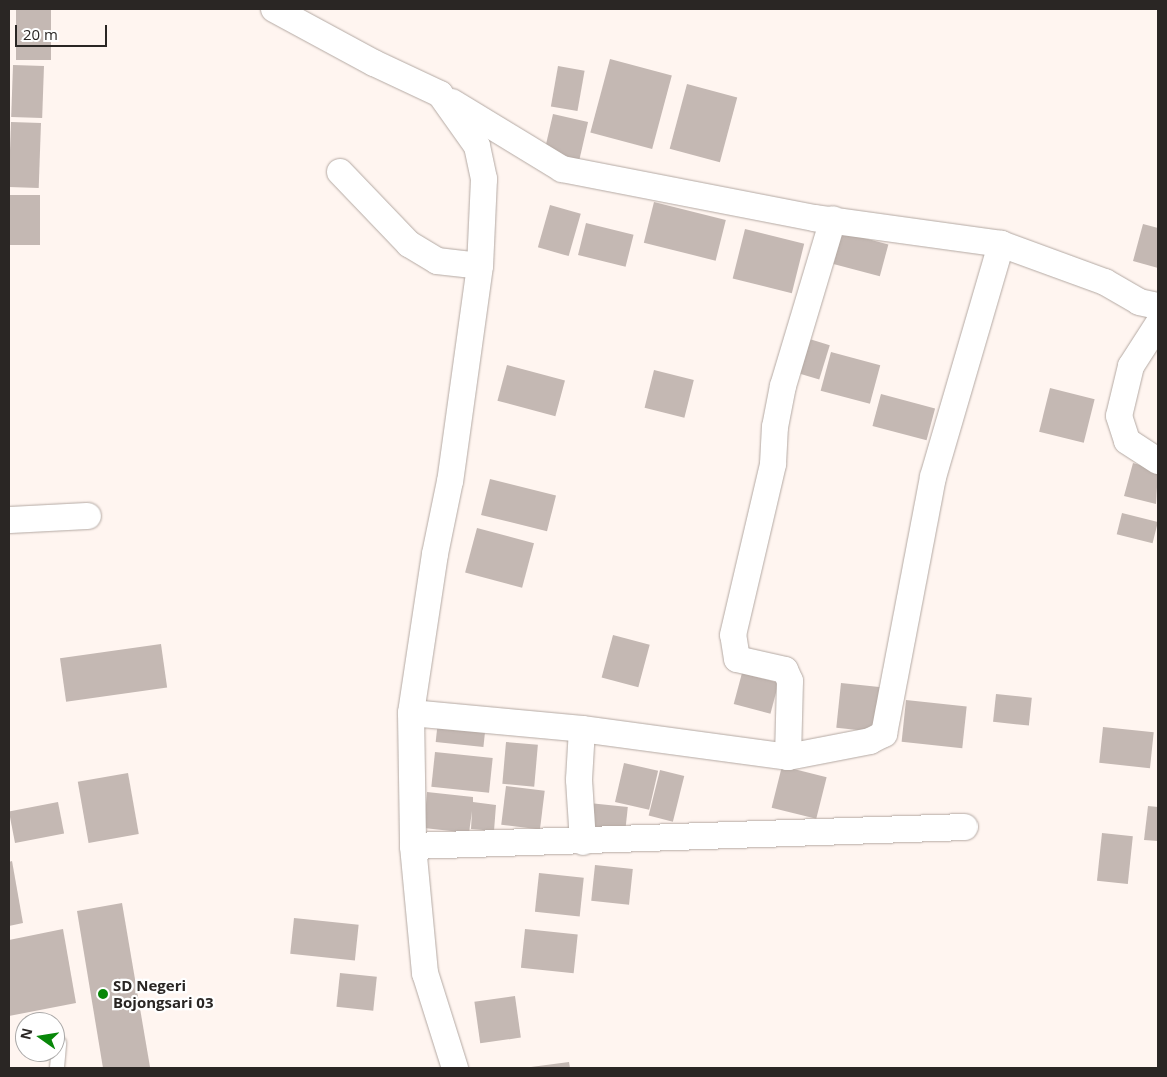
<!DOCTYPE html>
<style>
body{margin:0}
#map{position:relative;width:1167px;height:1077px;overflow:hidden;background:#fff5f0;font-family:"Open Sans",sans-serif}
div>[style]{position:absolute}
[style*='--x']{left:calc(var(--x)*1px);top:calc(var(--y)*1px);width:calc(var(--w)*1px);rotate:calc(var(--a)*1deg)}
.building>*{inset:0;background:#c4b8b3;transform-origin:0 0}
.roads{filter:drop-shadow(0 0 1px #b4a9a3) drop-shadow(0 0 1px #b4a9a3)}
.lane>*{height:14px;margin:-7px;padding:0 7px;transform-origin:7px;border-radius:7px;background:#fff}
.street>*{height:26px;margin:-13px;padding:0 13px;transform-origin:13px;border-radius:13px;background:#fff}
.dots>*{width:14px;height:14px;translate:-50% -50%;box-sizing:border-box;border:2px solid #fff;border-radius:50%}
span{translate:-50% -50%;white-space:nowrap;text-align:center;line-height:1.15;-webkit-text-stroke:4.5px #fff;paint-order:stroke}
.poi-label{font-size:15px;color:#2a2624;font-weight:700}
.left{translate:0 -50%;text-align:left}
.frame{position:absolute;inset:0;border:10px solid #2a2624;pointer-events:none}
.north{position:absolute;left:15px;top:1012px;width:50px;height:50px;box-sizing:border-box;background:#fff;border:1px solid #aaa8a7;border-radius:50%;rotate:283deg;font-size:14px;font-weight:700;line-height:20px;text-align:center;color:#2a2624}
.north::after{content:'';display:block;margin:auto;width:18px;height:22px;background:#088709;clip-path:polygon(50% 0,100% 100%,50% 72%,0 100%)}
.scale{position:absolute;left:15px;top:25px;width:92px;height:22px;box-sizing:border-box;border:2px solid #2a2624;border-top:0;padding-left:6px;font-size:15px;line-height:18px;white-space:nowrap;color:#2a2624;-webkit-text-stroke:4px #fff;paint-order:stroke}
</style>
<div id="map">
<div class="building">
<i style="left:16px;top:9px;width:35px;height:51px"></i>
<i style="left:610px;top:59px;width:64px;height:76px;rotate:15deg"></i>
<i style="left:13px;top:65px;width:31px;height:52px;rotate:2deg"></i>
<i style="left:558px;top:66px;width:27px;height:41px;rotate:10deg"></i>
<i style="left:687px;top:84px;width:52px;height:67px;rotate:15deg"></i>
<i style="left:553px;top:114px;width:36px;height:42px;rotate:13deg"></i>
<i style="left:11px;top:122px;width:30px;height:65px;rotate:2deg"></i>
<i style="left:40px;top:195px;width:50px;height:31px;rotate:90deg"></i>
<i style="left:654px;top:202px;width:74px;height:42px;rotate:14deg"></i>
<i style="left:550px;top:205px;width:32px;height:44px;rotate:16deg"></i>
<i style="left:586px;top:223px;width:49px;height:33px;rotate:14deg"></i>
<i style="clip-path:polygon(1143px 224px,1158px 228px,1158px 268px,1133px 261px)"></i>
<i style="left:745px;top:229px;width:61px;height:51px;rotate:14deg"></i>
<i style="left:842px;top:232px;width:48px;height:33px;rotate:15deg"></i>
<i style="left:803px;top:337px;width:28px;height:36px;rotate:17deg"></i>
<i style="left:831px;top:352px;width:51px;height:40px;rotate:15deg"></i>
<i style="left:507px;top:365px;width:60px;height:37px;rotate:15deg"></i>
<i style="left:654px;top:370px;width:41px;height:39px;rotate:14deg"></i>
<i style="left:1050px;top:388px;width:46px;height:45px;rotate:14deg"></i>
<i style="left:881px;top:394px;width:56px;height:33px;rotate:15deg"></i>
<i style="clip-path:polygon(1133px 463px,1158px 470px,1156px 504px,1124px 496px)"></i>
<i style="left:490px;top:479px;width:68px;height:37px;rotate:14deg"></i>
<i style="left:1122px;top:513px;width:37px;height:22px;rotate:14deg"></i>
<i style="left:477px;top:528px;width:59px;height:46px;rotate:15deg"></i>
<i style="left:613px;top:635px;width:38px;height:44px;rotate:15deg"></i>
<i style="left:161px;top:644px;width:44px;height:102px;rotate:82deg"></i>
<i style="left:742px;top:673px;width:38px;height:32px;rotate:15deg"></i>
<i style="left:841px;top:683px;width:41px;height:45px;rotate:6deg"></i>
<i style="left:996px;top:694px;width:36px;height:28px;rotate:6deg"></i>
<i style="left:906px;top:700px;width:61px;height:42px;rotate:6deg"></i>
<i style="left:438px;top:720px;width:48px;height:22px;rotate:6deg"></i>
<i style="left:1103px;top:727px;width:51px;height:36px;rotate:6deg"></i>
<i style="left:506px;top:742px;width:32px;height:42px;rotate:5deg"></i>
<i style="left:435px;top:752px;width:58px;height:35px;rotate:6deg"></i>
<i style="left:624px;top:763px;width:35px;height:40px;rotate:13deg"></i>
<i style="left:782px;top:766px;width:46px;height:43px;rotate:14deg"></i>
<i style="left:660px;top:770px;width:25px;height:47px;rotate:14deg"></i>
<i style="left:128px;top:773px;width:62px;height:51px;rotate:80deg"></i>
<i style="left:506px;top:786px;width:39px;height:39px;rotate:7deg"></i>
<i style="clip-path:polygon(427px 792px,473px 797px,473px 802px,496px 805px,494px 831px,471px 829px,472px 811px,469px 833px,424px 828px)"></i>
<i style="left:58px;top:802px;width:32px;height:50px;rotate:79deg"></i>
<i style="left:589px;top:803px;width:39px;height:29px;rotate:6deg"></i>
<i style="clip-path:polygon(1148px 806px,1158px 807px,1158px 841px,1144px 840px)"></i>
<i style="left:1102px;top:833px;width:31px;height:48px;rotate:6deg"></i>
<i style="clip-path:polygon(12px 861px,23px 923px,9px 926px,9px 862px)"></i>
<i style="left:595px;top:865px;width:38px;height:36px;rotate:6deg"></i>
<i style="left:539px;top:873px;width:45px;height:39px;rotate:6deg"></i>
<i style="clip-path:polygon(122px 903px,150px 1067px,142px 1068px,103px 1068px,77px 911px)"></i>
<i style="left:294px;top:918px;width:65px;height:36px;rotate:6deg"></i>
<i style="clip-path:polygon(63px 929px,76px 1003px,9px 1016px,9px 940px)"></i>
<i style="left:525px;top:929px;width:53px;height:39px;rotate:6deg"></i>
<i style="left:340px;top:973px;width:37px;height:34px;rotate:6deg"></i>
<i style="left:515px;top:996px;width:42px;height:41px;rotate:82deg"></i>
<i style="clip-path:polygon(569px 1062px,570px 1068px,531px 1068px,531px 1067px)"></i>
</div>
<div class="roads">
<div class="lane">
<i style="--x:57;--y:1068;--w:25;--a:-85"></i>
</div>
<div class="street">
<i style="--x:274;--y:9;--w:114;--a:28.4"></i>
<i style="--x:374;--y:63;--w:73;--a:25.2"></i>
<i style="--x:440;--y:94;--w:64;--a:54.6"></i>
<i style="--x:477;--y:146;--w:34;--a:78"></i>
<i style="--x:484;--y:179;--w:87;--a:92.6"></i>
<i style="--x:480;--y:266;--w:217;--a:97.9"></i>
<i style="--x:450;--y:481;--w:75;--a:101.6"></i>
<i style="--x:435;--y:554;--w:161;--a:98.6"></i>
<i style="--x:411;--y:713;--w:133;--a:89.1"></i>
<i style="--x:413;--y:846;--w:128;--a:84.6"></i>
<i style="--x:425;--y:973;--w:100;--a:72.5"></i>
<i style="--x:452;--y:102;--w:129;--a:31.3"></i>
<i style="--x:562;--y:169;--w:257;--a:11"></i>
<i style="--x:814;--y:218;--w:189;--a:7.9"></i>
<i style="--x:1001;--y:244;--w:111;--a:20.1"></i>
<i style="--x:1105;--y:282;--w:39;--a:30"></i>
<i style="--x:1139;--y:302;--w:19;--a:12"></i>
<i style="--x:340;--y:172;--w:100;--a:46.2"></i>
<i style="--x:409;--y:244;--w:33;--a:31"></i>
<i style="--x:437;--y:261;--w:43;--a:6.6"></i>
<i style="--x:1158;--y:324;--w:50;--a:122.7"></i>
<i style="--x:1131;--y:366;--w:51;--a:103.5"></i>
<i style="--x:1119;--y:416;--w:26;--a:72"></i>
<i style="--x:1127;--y:441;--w:37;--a:33"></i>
<i style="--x:9;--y:520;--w:79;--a:-2.9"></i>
<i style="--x:411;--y:713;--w:172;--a:5.3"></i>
<i style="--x:582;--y:729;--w:208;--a:7.7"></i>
<i style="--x:788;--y:757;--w:84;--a:-11"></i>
<i style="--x:870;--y:741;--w:16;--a:-27"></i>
<i style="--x:884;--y:734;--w:262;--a:-79.2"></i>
<i style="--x:933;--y:477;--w:243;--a:-73.7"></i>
<i style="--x:582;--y:729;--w:51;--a:93.4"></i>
<i style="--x:579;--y:780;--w:62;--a:86.3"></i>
<i style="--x:788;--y:757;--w:76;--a:-88.5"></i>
<i style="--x:790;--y:681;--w:12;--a:-114"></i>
<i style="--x:785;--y:670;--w:49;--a:-167.1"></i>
<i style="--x:737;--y:659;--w:24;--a:-99"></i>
<i style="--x:733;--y:635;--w:176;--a:-76.8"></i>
<i style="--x:773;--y:464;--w:37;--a:-87"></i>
<i style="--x:775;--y:427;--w:42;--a:-79"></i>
<i style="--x:783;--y:386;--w:174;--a:-73.3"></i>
<i style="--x:413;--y:846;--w:552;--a:-1.97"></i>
</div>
</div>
<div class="dots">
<i style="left:103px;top:994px;background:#088709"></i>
</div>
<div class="poi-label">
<span class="left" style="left:113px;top:994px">SD Negeri<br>Bojongsari 03</span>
</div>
<div class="frame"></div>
<div class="north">N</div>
<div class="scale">20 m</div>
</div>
